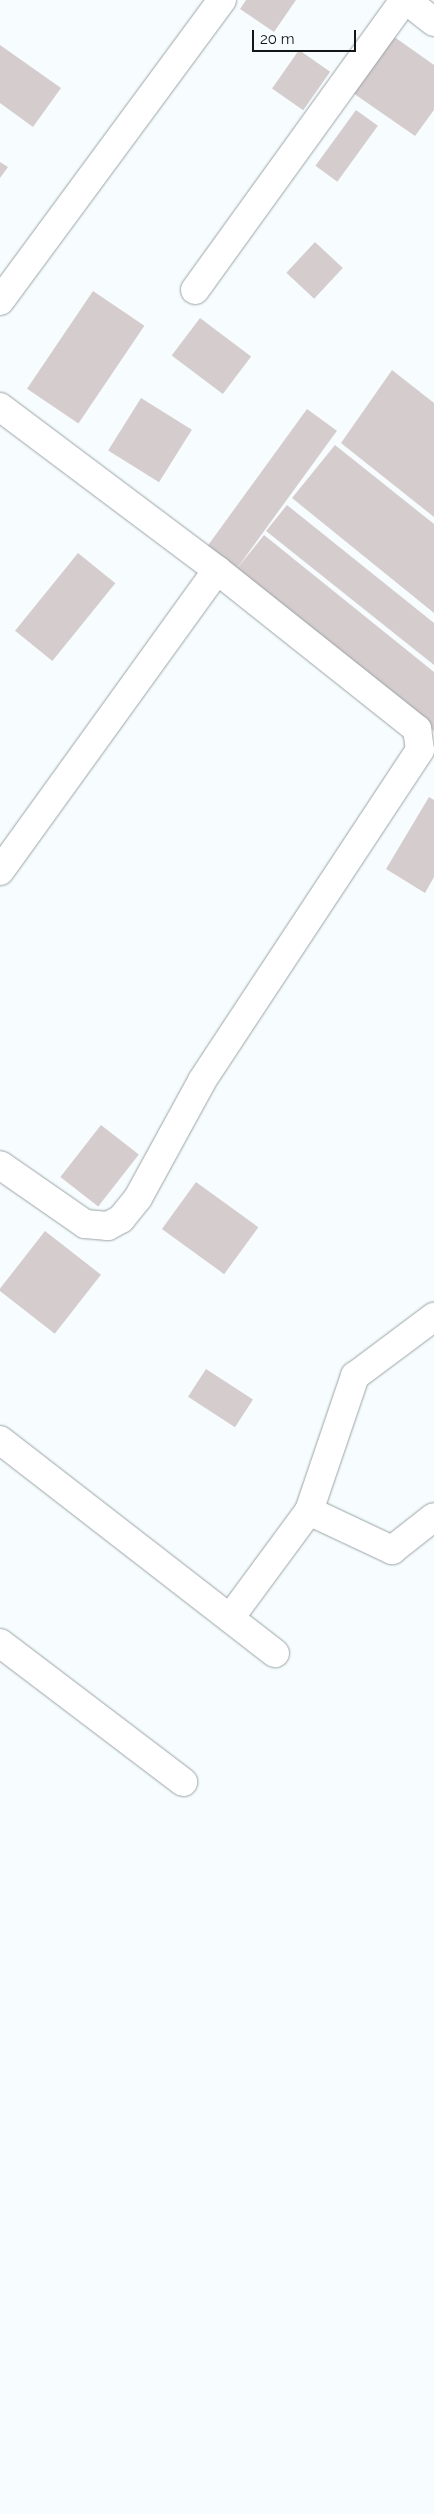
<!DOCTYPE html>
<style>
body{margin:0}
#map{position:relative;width:434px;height:2514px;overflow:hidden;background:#f7fdfe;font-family:Raleway,sans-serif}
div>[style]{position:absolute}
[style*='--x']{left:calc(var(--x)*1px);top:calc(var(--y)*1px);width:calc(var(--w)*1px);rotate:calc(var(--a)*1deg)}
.building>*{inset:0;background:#d5ccce;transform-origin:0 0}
.roads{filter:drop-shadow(0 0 1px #9ba3a6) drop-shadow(0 0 1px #9ba3a6)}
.minor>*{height:28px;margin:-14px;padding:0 14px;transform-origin:14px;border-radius:14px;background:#fff}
span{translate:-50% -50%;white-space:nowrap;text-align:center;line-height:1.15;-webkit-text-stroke:4px #f7fdfe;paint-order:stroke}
.scale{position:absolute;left:252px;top:30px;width:104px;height:22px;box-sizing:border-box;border:2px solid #131617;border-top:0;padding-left:6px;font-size:15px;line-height:18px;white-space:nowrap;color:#131617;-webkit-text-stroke:4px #f7fdfe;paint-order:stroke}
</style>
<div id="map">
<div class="building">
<i style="clip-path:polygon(246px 0,296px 0,274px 32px,240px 9px)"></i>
<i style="clip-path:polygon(393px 36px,434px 65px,434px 110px,415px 136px,353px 93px)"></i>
<i style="clip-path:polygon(0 45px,61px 88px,33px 127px,0 103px)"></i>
<i style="left:299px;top:50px;width:38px;height:47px;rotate:35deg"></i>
<i style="left:356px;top:110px;width:27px;height:69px;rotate:36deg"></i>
<i style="clip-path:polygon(0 162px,8px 167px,0 178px)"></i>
<i style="left:315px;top:242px;width:38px;height:42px;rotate:43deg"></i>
<i style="left:93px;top:291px;width:62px;height:118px;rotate:34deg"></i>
<i style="left:200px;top:318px;width:64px;height:47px;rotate:37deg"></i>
<i style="clip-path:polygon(392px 370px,434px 403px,434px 517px,341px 443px)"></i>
<i style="left:141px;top:398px;width:60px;height:62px;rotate:32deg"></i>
<i style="left:307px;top:409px;width:37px;height:172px;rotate:36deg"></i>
<i style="clip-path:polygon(335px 445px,434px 524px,434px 613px,292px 498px)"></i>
<i style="clip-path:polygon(287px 505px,434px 623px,434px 665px,266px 531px)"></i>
<i style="clip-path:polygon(264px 535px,434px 672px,434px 731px,235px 571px)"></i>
<i style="left:78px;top:553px;width:48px;height:100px;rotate:39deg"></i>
<i style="clip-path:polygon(429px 797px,434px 800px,434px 877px,425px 893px,386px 869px)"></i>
<i style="left:101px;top:1125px;width:48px;height:66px;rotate:38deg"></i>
<i style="left:196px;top:1182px;width:77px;height:58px;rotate:36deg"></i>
<i style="left:45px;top:1231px;width:71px;height:75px;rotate:38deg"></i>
<i style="left:206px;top:1369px;width:56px;height:33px;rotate:33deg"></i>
</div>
<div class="roads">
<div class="minor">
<i style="--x:406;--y:0;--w:36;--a:38"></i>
<i style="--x:195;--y:290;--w:357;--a:-54.2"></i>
<i style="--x:0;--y:301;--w:374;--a:-53.6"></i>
<i style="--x:0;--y:407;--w:271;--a:36.9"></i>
<i style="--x:217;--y:570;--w:256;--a:38.5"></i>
<i style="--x:417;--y:729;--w:21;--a:82"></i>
<i style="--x:420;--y:750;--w:396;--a:123.4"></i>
<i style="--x:202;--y:1081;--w:133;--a:118.7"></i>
<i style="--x:138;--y:1198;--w:27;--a:129"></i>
<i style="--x:121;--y:1219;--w:15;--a:152"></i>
<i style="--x:108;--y:1226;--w:23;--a:-175"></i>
<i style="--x:85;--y:1224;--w:103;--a:-145.2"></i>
<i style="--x:0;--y:871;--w:371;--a:-54.2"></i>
<i style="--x:0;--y:1440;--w:348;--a:37.8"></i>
<i style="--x:309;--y:1511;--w:92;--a:25.2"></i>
<i style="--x:392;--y:1550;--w:53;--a:-38.2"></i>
<i style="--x:230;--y:1618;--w:133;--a:-53.6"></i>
<i style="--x:309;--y:1511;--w:143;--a:-71.2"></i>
<i style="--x:355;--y:1376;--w:99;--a:-36.8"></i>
<i style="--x:0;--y:1643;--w:230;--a:37.2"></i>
</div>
</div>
<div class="scale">20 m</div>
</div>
